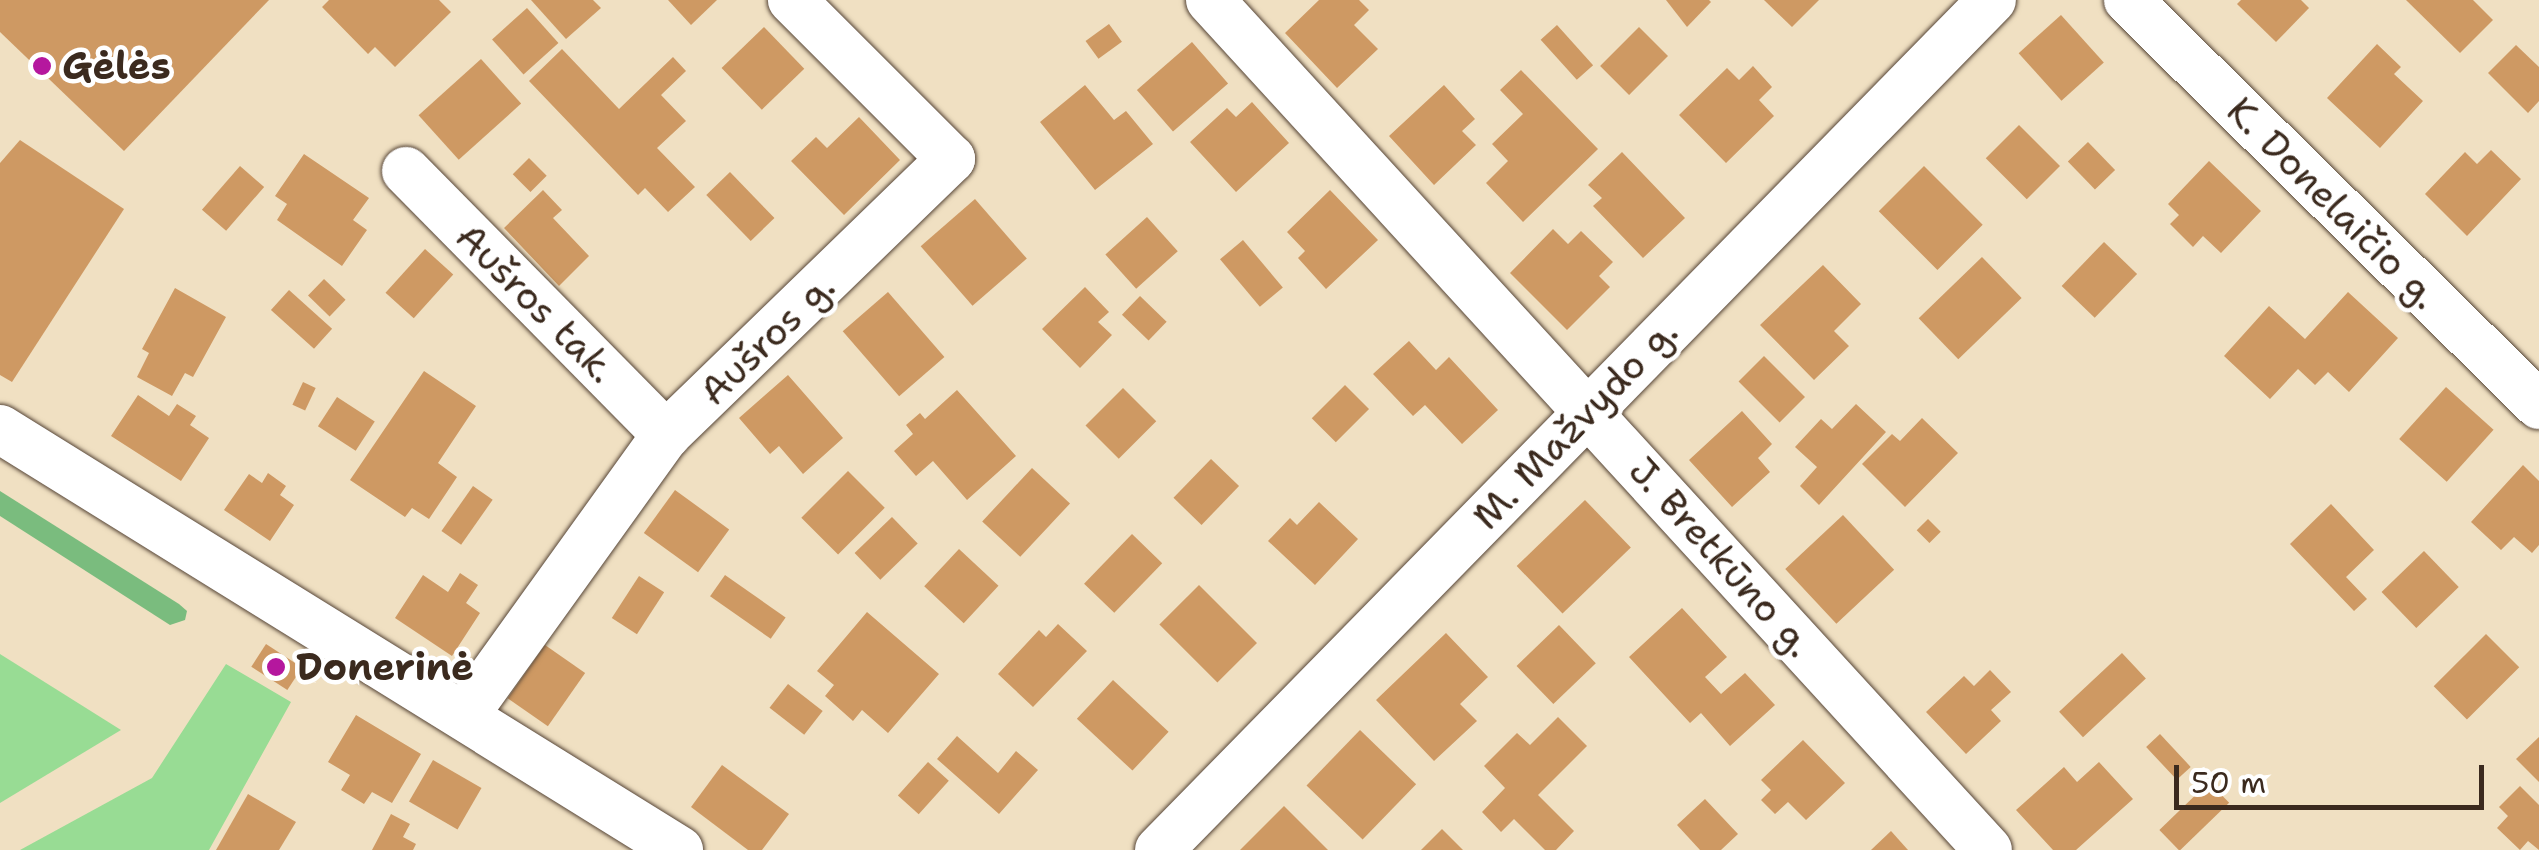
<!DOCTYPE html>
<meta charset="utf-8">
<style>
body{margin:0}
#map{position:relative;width:2539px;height:850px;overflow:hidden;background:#f0e0c2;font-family:"Shantell Sans",sans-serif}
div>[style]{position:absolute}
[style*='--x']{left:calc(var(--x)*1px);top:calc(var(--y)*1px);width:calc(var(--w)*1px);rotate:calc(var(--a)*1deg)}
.green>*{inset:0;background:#98dc94}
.forest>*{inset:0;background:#7abc7e}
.building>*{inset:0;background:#ce9963;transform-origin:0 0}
.roads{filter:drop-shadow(0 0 2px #564537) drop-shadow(0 0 2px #564537)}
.minor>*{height:48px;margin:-24px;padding:0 24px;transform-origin:24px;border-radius:24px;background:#fff}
.dots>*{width:28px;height:28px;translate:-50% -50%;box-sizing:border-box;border:5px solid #fff;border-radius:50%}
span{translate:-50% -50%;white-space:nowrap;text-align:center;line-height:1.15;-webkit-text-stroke:9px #fff;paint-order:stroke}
.poi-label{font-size:38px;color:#3b2a1e;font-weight:700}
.left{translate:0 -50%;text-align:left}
.street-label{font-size:38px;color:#3b2a1e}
.scale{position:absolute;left:2174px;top:765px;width:310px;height:45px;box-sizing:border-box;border:5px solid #3b2a1e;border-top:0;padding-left:12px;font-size:30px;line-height:35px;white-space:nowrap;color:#3b2a1e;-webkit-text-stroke:8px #fff;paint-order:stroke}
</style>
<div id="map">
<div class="green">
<i style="clip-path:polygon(0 654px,121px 730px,0 803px)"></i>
<i style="clip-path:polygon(226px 664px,291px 702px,209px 850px,20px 850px,152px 778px)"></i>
</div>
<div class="forest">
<i style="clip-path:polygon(0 491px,179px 604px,187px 611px,185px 620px,170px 625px,0 516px)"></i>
</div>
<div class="building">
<i style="clip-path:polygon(0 0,269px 0,124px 151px,0 32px)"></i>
<i style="clip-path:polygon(329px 0,439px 0,451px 12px,395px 67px,375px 47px,368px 54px,322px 7px)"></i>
<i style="clip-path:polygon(531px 0,593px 0,601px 8px,566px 39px)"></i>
<i style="clip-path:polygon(668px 0,717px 0,691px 25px)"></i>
<i style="clip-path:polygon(1319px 0,1359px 0,1369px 10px,1354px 25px,1378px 49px,1337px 88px,1285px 33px)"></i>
<i style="clip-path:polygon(1666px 0,1709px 0,1711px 2px,1687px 27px)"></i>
<i style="clip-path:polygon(1764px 0,1819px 0,1792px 27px)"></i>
<i style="clip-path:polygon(2241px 0,2301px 0,2309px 8px,2276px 42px,2237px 4px)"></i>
<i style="clip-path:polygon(2406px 0,2473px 0,2493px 20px,2460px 53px)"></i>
<i style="left:527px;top:8px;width:47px;height:47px;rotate:48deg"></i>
<i style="left:2061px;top:15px;width:64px;height:57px;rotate:48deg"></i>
<i style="left:1109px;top:24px;width:22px;height:29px;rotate:54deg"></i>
<i style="left:1557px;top:25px;width:54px;height:22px;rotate:48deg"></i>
<i style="left:764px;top:27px;width:58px;height:59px;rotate:46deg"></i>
<i style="left:1639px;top:27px;width:41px;height:55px;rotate:45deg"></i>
<i style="left:1192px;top:42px;width:55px;height:73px;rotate:49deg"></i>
<i style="clip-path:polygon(2377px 44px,2401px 67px,2394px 74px,2423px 101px,2380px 148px,2327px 98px)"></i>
<i style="clip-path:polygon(2516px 45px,2539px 67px,2539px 101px,2528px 113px,2488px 73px)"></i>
<i style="clip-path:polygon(562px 49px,619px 109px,673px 57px,686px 71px,661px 95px,686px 121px,657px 148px,695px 187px,668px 212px,645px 188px,638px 195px,529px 81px)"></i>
<i style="left:481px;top:59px;width:60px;height:84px;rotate:48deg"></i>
<i style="clip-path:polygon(1753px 66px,1772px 87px,1759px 100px,1774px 116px,1726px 163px,1679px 115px,1727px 68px,1739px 80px)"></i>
<i style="clip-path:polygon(1521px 70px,1598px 149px,1523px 222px,1486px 183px,1508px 161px,1492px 144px,1523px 114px,1500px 90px)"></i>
<i style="clip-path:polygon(1085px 85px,1114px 120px,1126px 111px,1153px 144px,1095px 190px,1040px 122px)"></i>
<i style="clip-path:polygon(1444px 85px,1475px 119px,1462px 131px,1476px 145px,1434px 185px,1389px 136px)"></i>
<i style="clip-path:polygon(1252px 102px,1289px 143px,1236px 192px,1190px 142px,1227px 108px,1236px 117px)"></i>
<i style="clip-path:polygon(859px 117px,900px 160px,844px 215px,791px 161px,816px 137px,827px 148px)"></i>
<i style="left:2019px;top:125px;width:58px;height:47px;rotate:45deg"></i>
<i style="clip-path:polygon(20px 140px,124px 209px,12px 382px,0 375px,0 163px)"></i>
<i style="left:2088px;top:142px;width:39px;height:28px;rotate:46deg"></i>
<i style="clip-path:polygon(2491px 150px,2521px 179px,2467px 236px,2425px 194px,2465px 152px,2477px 164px)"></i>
<i style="clip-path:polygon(1622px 152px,1685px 218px,1643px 258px,1593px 206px,1602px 198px,1588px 185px)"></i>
<i style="clip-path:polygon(304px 154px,369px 198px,353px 220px,367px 230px,342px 266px,277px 220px,287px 204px,275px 196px)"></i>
<i style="left:529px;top:158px;width:25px;height:23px;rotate:45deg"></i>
<i style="clip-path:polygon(2209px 161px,2261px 211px,2221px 253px,2203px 236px,2193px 247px,2170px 224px,2179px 215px,2168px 204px)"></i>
<i style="left:240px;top:166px;width:32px;height:58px;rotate:41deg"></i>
<i style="left:1924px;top:166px;width:83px;height:64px;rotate:45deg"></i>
<i style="left:730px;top:172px;width:64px;height:33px;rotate:46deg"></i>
<i style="clip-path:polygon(543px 190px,562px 210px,553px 218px,589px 256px,559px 286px,504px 228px)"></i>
<i style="clip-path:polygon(1330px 190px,1378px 240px,1326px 289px,1298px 258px,1305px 251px,1287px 232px)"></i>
<i style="left:975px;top:199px;width:79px;height:72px;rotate:49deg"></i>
<i style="left:1147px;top:217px;width:46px;height:56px;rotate:48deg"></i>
<i style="clip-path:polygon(1553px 229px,1568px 244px,1581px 231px,1613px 262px,1599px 276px,1610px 287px,1567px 330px,1510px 273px)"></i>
<i style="left:1243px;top:240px;width:62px;height:30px;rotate:50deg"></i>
<i style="left:2104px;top:242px;width:46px;height:61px;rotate:44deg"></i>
<i style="left:425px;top:249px;width:38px;height:59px;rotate:42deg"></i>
<i style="left:1982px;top:257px;width:57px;height:88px;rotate:46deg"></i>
<i style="clip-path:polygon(1823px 265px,1861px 304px,1834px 331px,1849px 346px,1814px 380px,1760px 325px)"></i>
<i style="left:324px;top:279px;width:30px;height:23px;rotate:44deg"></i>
<i style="clip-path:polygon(1085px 287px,1109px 312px,1098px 322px,1112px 335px,1080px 368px,1042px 329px)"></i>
<i style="clip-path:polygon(175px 288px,226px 317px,193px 377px,185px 373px,172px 396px,137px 377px,149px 353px,142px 349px)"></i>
<i style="left:289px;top:290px;width:58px;height:27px;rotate:42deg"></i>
<i style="left:888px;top:292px;width:86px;height:60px;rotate:49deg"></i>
<i style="clip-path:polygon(2348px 292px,2398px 338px,2349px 392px,2328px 372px,2315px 385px,2298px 369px,2270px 399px,2224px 356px,2269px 306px,2305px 339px)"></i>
<i style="left:1140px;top:296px;width:37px;height:26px;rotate:44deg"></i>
<i style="clip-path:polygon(1409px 341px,1436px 370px,1449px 357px,1498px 410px,1462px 444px,1425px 405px,1413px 416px,1373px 374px)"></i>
<i style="left:1764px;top:356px;width:58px;height:36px;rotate:45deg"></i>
<i style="clip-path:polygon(424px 371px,476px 406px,438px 463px,457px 477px,429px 519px,412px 508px,405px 517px,350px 480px)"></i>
<i style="clip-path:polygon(788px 375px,843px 438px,803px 474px,779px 446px,770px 454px,739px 418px)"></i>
<i style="left:303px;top:382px;width:14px;height:25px;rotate:25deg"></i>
<i style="left:1345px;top:385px;width:34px;height:47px;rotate:45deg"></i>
<i style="left:2446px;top:387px;width:64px;height:70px;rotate:42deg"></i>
<i style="left:1123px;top:388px;width:47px;height:53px;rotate:45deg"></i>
<i style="clip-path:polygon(957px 390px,1016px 456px,967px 500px,933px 461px,916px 476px,894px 451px,913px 434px,906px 425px,920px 413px,925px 419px)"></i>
<i style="clip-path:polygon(138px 395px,169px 416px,177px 404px,196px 416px,190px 425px,209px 438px,181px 481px,111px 436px)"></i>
<i style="left:337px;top:397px;width:45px;height:35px;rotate:33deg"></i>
<i style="clip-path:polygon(1856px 404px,1886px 432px,1819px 505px,1800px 486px,1817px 467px,1795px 447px,1821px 419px,1832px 429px)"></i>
<i style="clip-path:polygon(1742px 411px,1772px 444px,1758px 458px,1770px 472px,1732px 507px,1689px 460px)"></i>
<i style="clip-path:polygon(1922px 418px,1958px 453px,1905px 507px,1862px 464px,1892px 434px,1900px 441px)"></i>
<i style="left:1211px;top:459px;width:39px;height:54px;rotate:44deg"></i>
<i style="clip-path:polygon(2523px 465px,2539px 481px,2539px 545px,2532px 553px,2514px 537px,2501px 550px,2471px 522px)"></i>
<i style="left:1032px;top:468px;width:52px;height:73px;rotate:43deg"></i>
<i style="left:848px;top:471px;width:52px;height:66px;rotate:45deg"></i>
<i style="clip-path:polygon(268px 473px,286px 486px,280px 495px,294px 505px,270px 541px,224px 510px,249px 474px,262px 483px)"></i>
<i style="left:473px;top:486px;width:24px;height:55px;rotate:35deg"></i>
<i style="left:675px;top:490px;width:67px;height:53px;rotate:36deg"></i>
<i style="left:1585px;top:500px;width:66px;height:95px;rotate:46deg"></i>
<i style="clip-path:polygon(1319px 502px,1358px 539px,1315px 585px,1268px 541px,1290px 518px,1297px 525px)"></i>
<i style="clip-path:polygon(2331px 504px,2374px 550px,2346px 577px,2367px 599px,2354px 611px,2290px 544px)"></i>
<i style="left:1843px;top:515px;width:75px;height:79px;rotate:47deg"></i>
<i style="left:892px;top:517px;width:37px;height:52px;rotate:46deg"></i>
<i style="left:1928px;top:519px;width:18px;height:16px;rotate:45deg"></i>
<i style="left:1132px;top:534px;width:42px;height:69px;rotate:44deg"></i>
<i style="left:959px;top:549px;width:54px;height:51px;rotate:43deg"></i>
<i style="left:2424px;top:551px;width:50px;height:59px;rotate:46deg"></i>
<i style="clip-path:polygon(460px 573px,478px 585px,466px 603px,480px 613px,452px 656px,395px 618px,423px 575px,448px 592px)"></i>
<i style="left:725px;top:575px;width:74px;height:26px;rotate:35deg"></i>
<i style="left:639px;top:576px;width:30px;height:50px;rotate:33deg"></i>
<i style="left:1199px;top:585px;width:82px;height:56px;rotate:45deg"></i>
<i style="clip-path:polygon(1682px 608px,1727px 657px,1705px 677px,1721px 694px,1745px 673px,1775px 705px,1730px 746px,1701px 713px,1690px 723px,1629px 657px)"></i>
<i style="clip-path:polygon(867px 612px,939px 674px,888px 733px,862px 710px,853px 721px,825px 696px,834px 685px,817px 671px)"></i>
<i style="clip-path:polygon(1058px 624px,1087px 651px,1033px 707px,998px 674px,1039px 630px,1046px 637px)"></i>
<i style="left:1559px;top:625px;width:53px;height:59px;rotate:46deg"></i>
<i style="clip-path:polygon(1446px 633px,1488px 677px,1460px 704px,1477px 721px,1434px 761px,1376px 700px)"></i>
<i style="left:2486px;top:634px;width:47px;height:74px;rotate:45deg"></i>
<i style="left:266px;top:644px;width:43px;height:27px;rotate:33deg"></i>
<i style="left:545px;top:645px;width:49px;height:65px;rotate:35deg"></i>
<i style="left:2122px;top:653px;width:35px;height:86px;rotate:47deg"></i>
<i style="clip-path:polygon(1990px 670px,2011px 692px,1991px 710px,2001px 721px,1966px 754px,1926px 712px,1964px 676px,1974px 686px)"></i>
<i style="left:1113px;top:680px;width:76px;height:53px;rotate:43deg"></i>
<i style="left:788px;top:684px;width:44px;height:30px;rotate:38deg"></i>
<i style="clip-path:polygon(356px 715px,421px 754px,392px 803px,372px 792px,364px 804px,341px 790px,350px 775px,328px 762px)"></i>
<i style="clip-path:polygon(1558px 717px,1587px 746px,1538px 795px,1574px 831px,1556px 850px,1545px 850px,1514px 819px,1501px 832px,1482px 812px,1505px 788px,1484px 766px,1517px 733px,1530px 745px)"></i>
<i style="left:1360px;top:730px;width:78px;height:77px;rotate:44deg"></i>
<i style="left:2160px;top:734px;width:45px;height:19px;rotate:47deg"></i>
<i style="clip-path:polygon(957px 736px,998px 773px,1016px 751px,1038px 770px,999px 814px,937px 759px)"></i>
<i style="clip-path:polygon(2539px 737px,2539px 782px,2516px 759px)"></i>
<i style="clip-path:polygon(1803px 740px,1845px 783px,1806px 820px,1788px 802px,1775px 814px,1761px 800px,1771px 790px,1761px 780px)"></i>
<i style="left:433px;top:760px;width:56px;height:48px;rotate:30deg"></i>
<i style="left:928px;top:762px;width:28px;height:45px;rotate:42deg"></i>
<i style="clip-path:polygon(2099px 762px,2133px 799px,2076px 850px,2053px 850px,2016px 810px,2064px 767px,2077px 782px)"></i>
<i style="clip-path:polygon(722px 765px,789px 814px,762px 850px,748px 850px,691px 807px)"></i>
<i style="left:2209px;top:782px;width:29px;height:69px;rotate:46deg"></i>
<i style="clip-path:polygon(2520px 786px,2539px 805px,2539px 850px,2528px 841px,2520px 850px,2497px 828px,2508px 816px,2499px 807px)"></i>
<i style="clip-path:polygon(248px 794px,296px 822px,279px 850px,216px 850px)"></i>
<i style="clip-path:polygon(1705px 799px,1738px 834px,1721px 850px,1700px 850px,1677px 825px)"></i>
<i style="clip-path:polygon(1284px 806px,1328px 850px,1240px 850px)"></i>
<i style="clip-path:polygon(391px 814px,410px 824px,403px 837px,416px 844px,413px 850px,372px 850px)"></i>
<i style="clip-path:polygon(1442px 829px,1463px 850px,1421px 850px)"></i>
<i style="clip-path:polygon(1891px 831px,1908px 850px,1871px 850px)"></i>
</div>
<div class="roads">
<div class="minor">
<i style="--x:1210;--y:0;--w:1152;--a:47.53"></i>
<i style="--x:2128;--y:0;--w:577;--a:44.58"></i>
<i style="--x:406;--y:171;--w:371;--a:45.4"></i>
<i style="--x:0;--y:429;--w:799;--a:31.8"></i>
<i style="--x:466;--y:713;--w:342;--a:-54.3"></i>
<i style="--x:666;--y:435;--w:397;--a:-44.1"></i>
<i style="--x:951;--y:159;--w:225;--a:-135"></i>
<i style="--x:1159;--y:850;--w:1190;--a:-45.58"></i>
</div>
</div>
<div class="dots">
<i style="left:42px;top:66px;background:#b5179e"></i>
<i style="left:276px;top:667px;background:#b5179e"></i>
</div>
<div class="poi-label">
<span class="left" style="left:62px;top:66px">Gėlės</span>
<span class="left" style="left:296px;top:667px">Donerinė</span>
</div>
<div class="street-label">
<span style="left:2333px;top:203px;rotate:45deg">K. Donelaičio g.</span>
<span style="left:536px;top:303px;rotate:45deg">Aušros tak.</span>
<span style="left:767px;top:339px;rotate:-44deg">Aušros g.</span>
<span style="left:1575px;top:424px;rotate:-46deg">M. Mažvydo g.</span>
<span style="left:1721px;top:557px;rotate:48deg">J. Bretkūno g.</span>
</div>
<div class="scale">50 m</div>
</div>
